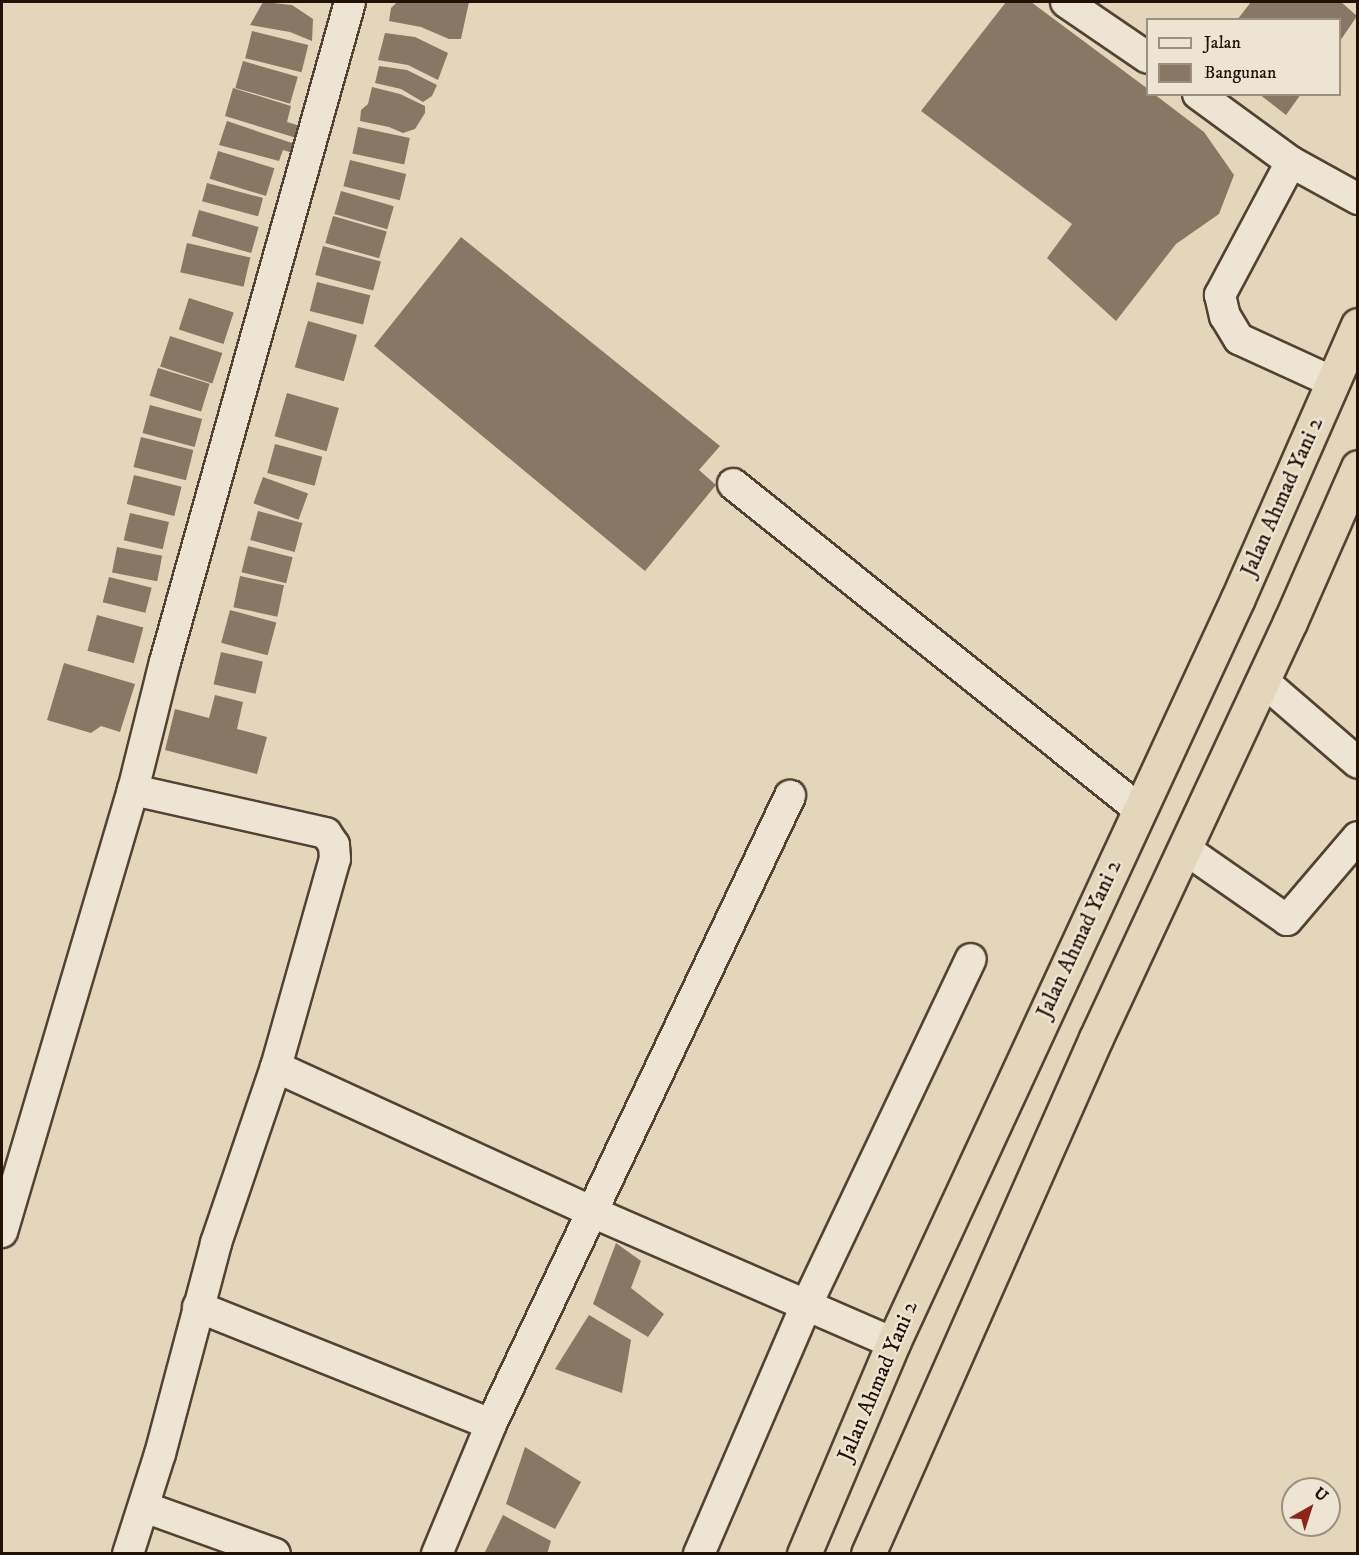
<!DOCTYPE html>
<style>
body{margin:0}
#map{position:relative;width:1359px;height:1555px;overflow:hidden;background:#e4d6bb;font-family:"IM FELL DW Pica",serif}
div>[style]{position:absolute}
.building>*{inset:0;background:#877764;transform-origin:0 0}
.roads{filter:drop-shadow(2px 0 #534233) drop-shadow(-2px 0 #534233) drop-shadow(0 2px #534233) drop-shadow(0 -2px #534233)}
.minor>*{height:30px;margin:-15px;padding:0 15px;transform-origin:15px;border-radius:15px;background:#ede4d3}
.highway>*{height:33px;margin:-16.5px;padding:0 16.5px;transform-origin:16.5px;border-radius:16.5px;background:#e4d6bb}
span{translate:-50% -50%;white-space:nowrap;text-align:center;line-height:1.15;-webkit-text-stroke:5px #ede4d3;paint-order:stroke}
.street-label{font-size:22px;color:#231106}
.frame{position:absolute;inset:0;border:3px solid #231106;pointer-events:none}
.legend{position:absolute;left:1146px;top:18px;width:195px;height:78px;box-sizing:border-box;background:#ede4d3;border:2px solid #9c9081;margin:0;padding:8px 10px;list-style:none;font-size:18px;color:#231106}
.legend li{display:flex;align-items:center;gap:12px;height:30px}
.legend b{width:30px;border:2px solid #9c9081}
.north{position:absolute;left:1281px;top:1477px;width:60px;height:60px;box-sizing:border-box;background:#ede4d3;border:2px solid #9c9081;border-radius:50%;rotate:39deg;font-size:16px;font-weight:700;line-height:24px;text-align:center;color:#231106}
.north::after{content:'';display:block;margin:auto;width:21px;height:27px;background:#8f2418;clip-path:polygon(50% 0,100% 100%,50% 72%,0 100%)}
</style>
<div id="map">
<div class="building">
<i style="clip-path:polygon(263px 2px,292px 5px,313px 19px,312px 41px,290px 32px,250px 25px)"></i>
<i style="clip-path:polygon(397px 2px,469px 2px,461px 39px,449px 39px,421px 27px,389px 21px,391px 8px)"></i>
<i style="clip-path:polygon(1006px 2px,1031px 2px,1148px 89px,1148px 94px,1154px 94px,1204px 132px,1234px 175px,1219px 214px,1176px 244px,1116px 321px,1047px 258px,1072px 224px,921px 111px)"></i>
<i style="clip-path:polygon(1251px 2px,1341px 2px,1357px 16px,1340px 41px,1340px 20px,1237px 20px)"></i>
<i style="left:252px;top:31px;width:58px;height:28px;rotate:14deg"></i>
<i style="clip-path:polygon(385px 33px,415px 37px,448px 53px,438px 80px,408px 65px,378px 60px)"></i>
<i style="left:243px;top:61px;width:57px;height:28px;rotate:16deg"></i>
<i style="clip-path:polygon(379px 66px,407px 70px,437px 85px,432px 96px,423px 102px,401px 89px,375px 83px)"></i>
<i style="clip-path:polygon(372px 87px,400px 94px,425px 106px,425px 113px,415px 129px,403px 133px,389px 127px,360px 121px,361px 110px,368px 104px)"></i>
<i style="clip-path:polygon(233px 88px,291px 106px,287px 122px,307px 128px,303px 140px,225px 116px)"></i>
<i style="clip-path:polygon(1259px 94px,1301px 94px,1286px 115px)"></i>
<i style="clip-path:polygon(227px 121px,298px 145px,296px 154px,283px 150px,279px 161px,219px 145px)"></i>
<i style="left:358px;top:127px;width:53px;height:27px;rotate:12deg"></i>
<i style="left:218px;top:151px;width:59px;height:29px;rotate:17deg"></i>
<i style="left:350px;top:160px;width:58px;height:27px;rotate:14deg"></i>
<i style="left:207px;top:183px;width:58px;height:19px;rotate:15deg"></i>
<i style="left:341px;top:191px;width:55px;height:24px;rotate:16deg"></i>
<i style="left:199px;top:210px;width:62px;height:27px;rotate:16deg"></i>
<i style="left:333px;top:216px;width:56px;height:28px;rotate:16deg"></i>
<i style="clip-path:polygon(461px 237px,720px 446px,699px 470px,716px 485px,645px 571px,374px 346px)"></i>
<i style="left:187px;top:243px;width:65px;height:30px;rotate:13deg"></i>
<i style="left:323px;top:246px;width:60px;height:30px;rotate:15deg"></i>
<i style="left:317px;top:282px;width:55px;height:30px;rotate:14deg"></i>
<i style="left:189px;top:298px;width:47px;height:33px;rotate:18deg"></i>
<i style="left:308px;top:321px;width:51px;height:48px;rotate:16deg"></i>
<i style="left:170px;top:336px;width:55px;height:32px;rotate:18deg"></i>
<i style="left:158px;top:368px;width:54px;height:29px;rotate:17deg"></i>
<i style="left:287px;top:393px;width:54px;height:45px;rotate:16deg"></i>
<i style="left:150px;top:405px;width:54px;height:29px;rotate:15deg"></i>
<i style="left:141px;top:437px;width:54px;height:31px;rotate:14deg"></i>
<i style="left:275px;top:444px;width:49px;height:30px;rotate:15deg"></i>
<i style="left:134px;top:475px;width:49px;height:30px;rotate:14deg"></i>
<i style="left:263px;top:477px;width:48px;height:28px;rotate:20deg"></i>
<i style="left:258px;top:511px;width:46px;height:30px;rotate:15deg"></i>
<i style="left:130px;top:513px;width:40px;height:28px;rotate:13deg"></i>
<i style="left:248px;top:546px;width:46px;height:27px;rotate:14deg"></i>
<i style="left:117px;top:547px;width:46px;height:26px;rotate:11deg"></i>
<i style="left:240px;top:576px;width:45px;height:32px;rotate:12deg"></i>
<i style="left:109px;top:577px;width:44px;height:26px;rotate:14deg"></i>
<i style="left:230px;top:610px;width:48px;height:34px;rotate:15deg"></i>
<i style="left:97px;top:615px;width:48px;height:37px;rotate:15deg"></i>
<i style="left:221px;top:652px;width:43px;height:33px;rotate:13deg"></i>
<i style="clip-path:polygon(64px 663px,135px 684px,120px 732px,101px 726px,91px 733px,47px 720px)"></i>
<i style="clip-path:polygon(215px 695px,243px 702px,237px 729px,267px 737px,257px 774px,165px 750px,175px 709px,209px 718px)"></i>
<i style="clip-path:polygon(616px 1243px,641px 1261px,631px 1288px,664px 1314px,648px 1337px,593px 1304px)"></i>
<i style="clip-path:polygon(589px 1315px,631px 1340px,622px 1393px,555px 1369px)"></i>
<i style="clip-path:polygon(525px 1447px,581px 1482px,555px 1529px,506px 1504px)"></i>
<i style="clip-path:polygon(503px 1515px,551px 1541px,547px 1554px,484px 1554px)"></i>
</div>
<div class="roads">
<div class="minor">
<i style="left:1066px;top:2px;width:99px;rotate:34.3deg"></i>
<i style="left:1198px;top:94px;width:115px;rotate:36.2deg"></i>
<i style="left:1291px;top:162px;width:77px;rotate:28.9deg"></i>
<i style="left:1291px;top:162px;width:151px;rotate:118.1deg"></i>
<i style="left:1220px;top:295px;width:22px;rotate:77deg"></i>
<i style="left:1225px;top:316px;width:27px;rotate:59deg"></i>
<i style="left:1239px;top:339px;width:103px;rotate:24.6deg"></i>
<i style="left:733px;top:484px;width:521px;rotate:38.69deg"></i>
<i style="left:1263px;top:681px;width:125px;rotate:40.8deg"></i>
<i style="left:1185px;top:849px;width:124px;rotate:34.8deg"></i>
<i style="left:1287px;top:920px;width:109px;rotate:-49.5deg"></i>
<i style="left:276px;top:1067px;width:348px;rotate:24.6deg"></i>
<i style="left:592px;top:1212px;width:328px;rotate:23.5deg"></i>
<i style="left:2px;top:1232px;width:461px;rotate:-73.5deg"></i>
<i style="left:133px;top:790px;width:132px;rotate:-76deg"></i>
<i style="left:165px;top:662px;width:685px;rotate:-74.34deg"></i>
<i style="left:198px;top:1307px;width:315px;rotate:21.8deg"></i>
<i style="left:144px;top:1507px;width:139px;rotate:19.7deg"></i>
<i style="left:128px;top:1554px;width:105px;rotate:-72.3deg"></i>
<i style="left:160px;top:1454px;width:218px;rotate:-75.1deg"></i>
<i style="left:216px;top:1243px;width:186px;rotate:-71.2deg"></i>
<i style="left:276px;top:1067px;width:216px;rotate:-74.2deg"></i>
<i style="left:335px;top:859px;width:14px;rotate:-94deg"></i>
<i style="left:334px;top:845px;width:14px;rotate:-124deg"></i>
<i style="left:326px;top:833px;width:198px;rotate:-167.4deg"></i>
<i style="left:437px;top:1554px;width:141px;rotate:-67.4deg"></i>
<i style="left:491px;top:1424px;width:696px;rotate:-64.54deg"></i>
<i style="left:699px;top:1554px;width:270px;rotate:-66.7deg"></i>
<i style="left:806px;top:1306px;width:384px;rotate:-64.6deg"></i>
</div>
<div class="highway">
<i style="left:804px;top:1554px;width:229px;rotate:-67.1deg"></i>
<i style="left:893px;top:1343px;width:821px;rotate:-65.15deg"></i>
<i style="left:1238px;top:598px;width:298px;rotate:-66.3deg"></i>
<i style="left:868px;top:1554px;width:564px;rotate:-66.16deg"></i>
<i style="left:1096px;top:1038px;width:459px;rotate:-65deg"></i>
<i style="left:1290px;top:622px;width:169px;rotate:-66.3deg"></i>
</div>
</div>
<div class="street-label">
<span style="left:1282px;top:497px;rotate:-66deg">Jalan Ahmad Yani 2</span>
<span style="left:1079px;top:939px;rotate:-65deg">Jalan Ahmad Yani 2</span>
<span style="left:878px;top:1381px;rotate:-67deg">Jalan Ahmad Yani 2</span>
</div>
<div class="frame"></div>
<ul class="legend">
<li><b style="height:8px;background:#ede4d3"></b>Jalan</li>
<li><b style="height:16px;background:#877764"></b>Bangunan</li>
</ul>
<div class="north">U</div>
</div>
